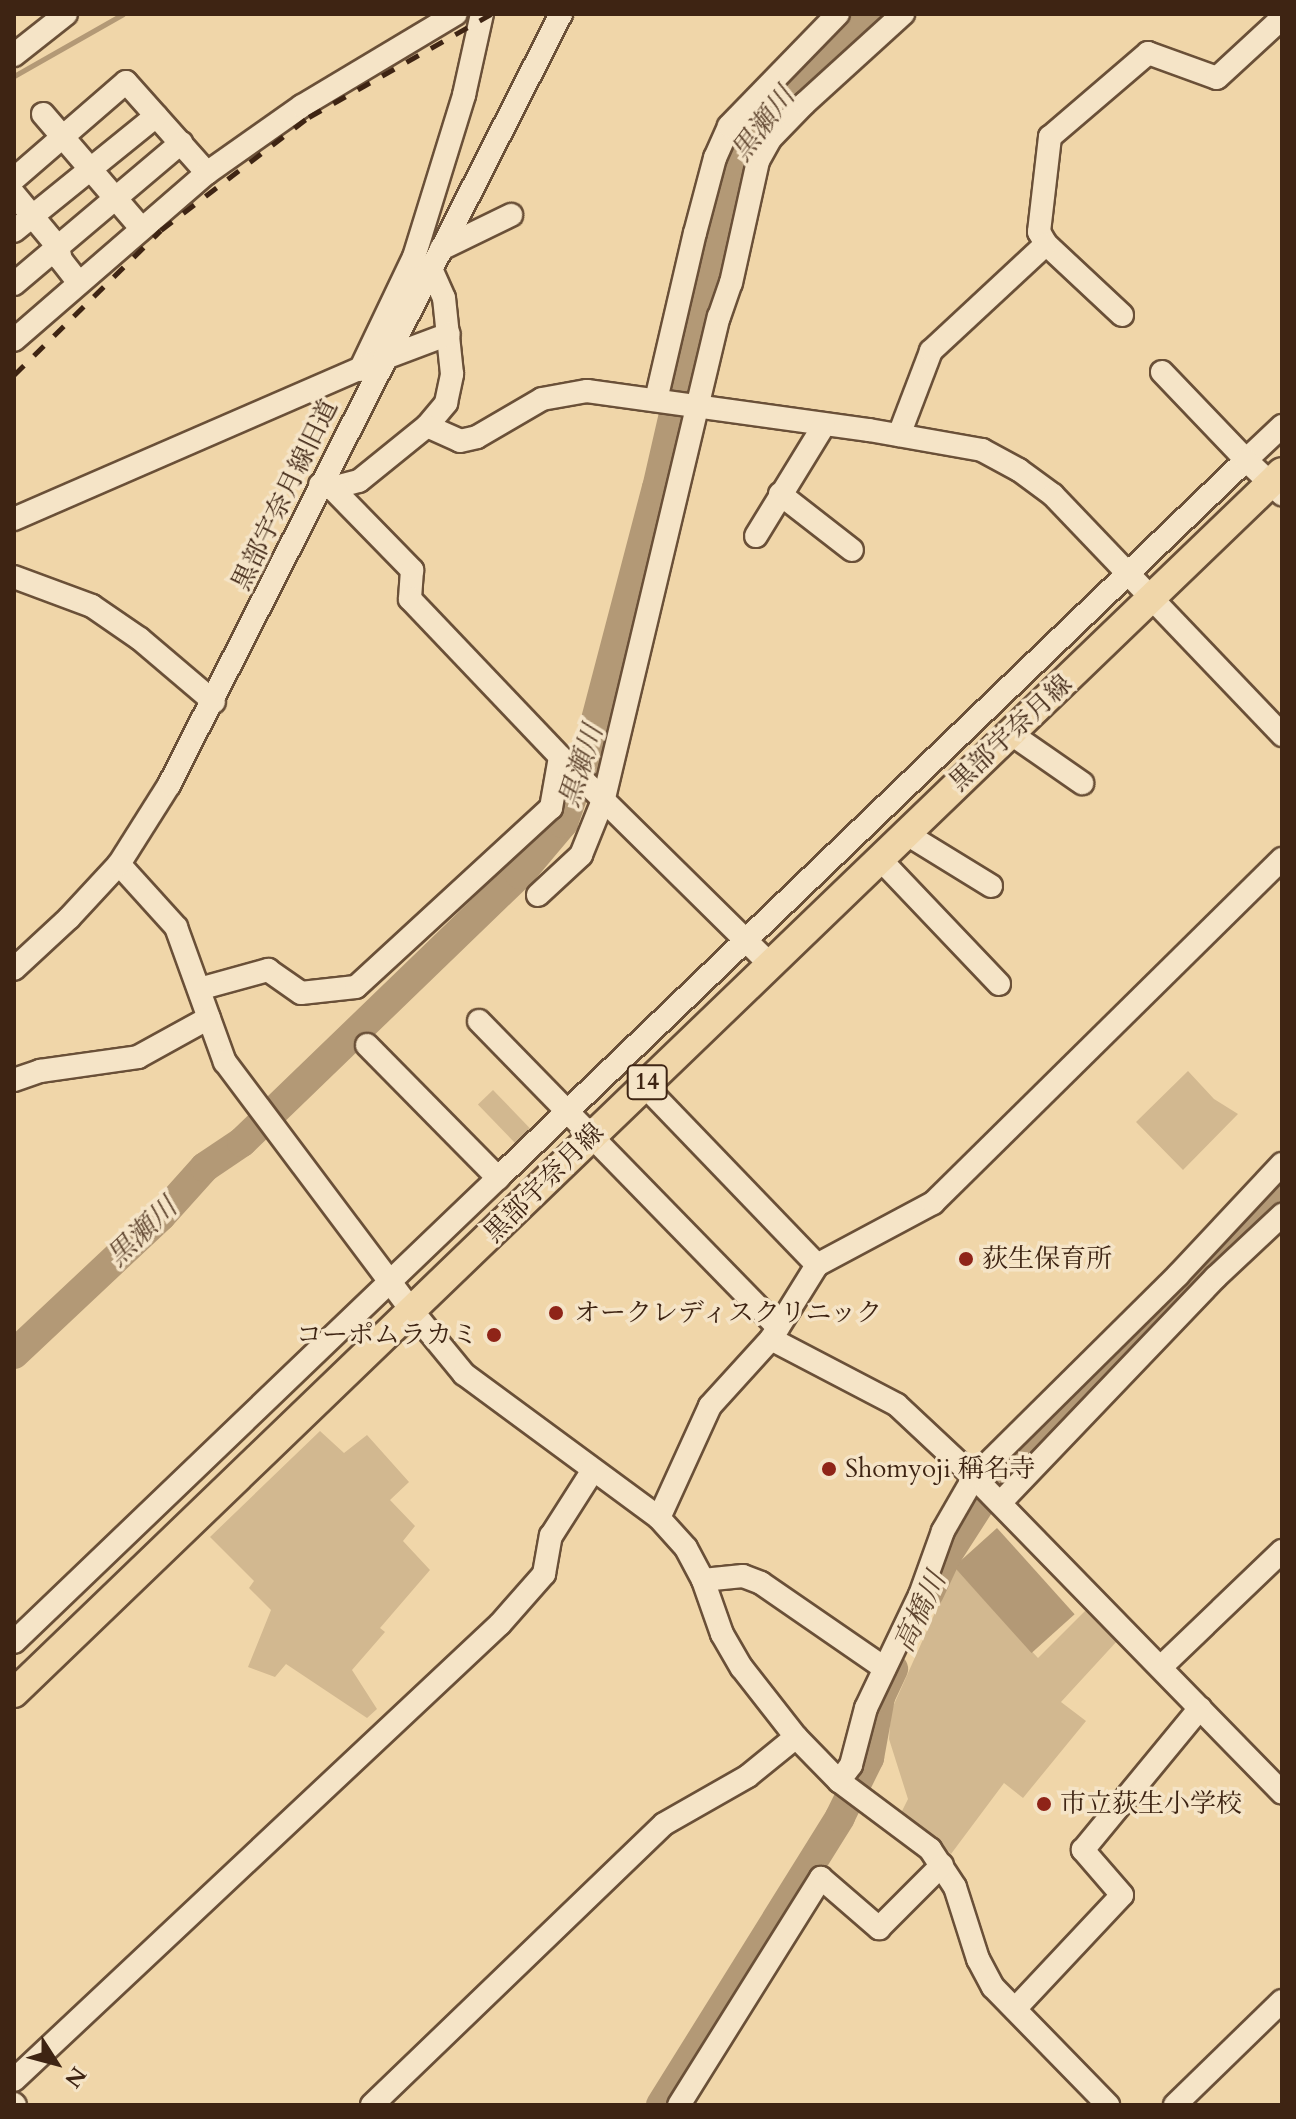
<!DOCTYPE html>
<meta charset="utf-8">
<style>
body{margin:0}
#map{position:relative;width:1296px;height:2119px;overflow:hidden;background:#f0d6a9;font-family:Cardo,"Noto Serif JP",serif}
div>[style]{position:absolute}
.green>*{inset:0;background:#d2b890;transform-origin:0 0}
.water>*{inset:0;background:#b39976;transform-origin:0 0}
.stream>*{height:5px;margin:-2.5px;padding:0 2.5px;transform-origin:2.5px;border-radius:2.5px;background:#b39976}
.river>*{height:30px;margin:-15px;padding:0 15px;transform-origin:15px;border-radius:15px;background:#b39976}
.roads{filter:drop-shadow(2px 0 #6a5038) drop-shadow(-2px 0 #6a5038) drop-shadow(0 2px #6a5038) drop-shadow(0 -2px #6a5038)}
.minor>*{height:22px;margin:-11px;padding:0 11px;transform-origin:11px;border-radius:11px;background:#f5e4c7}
.major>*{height:28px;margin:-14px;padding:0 14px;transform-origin:14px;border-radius:14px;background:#f0d6a9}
.rail>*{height:5px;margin-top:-2.5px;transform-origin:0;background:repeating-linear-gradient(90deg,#3e2413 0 14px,transparent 0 28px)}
.dots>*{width:22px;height:22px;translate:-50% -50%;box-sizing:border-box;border:4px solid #f5e4c7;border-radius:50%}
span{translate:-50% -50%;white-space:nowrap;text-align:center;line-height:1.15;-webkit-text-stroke:7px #f5e4c7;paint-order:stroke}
.shield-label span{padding:2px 6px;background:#f5e4c7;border:2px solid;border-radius:6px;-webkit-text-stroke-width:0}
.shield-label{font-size:24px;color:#3e2413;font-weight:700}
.street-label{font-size:26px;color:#3e2413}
.poi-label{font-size:26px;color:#3e2413}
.left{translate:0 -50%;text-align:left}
.right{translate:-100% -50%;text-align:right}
.water-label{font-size:28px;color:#614731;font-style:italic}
.frame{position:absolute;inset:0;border:16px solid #3e2413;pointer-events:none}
.north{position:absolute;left:16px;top:2023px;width:80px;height:80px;-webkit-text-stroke:6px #f5e4c7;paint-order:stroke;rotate:126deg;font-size:22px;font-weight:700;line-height:32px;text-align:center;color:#3e2413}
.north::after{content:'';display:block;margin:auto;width:28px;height:36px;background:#3e2413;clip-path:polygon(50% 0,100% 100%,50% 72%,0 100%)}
</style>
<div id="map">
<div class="green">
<i style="clip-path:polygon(1188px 1071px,1214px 1099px,1238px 1114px,1183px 1170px,1136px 1122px)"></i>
<i style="left:493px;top:1090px;width:60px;height:21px;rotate:46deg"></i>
<i style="clip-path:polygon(320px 1431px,344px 1453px,367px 1435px,409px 1482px,390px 1500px,415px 1526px,403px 1541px,430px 1570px,380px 1628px,385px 1632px,352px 1670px,377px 1709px,367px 1718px,286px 1664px,275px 1677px,248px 1667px,271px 1610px,249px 1588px,254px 1581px,210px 1537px)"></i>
<i style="clip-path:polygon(955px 1568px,1038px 1658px,1090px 1606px,1118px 1640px,1061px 1702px,1086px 1721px,1023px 1798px,1004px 1783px,951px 1854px,902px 1811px,908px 1799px,889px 1739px,891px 1711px)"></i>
</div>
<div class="water">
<i style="left:997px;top:1528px;width:116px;height:58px;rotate:48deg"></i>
</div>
<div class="stream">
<i style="left:14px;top:76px;width:125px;rotate:-29.6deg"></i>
</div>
<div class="river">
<i style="left:14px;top:1354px;width:202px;rotate:-43.2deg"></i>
<i style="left:161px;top:1216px;width:66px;rotate:-48.1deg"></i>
<i style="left:205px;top:1167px;width:45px;rotate:-34deg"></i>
<i style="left:242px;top:1142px;width:386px;rotate:-44deg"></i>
<i style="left:520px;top:874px;width:67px;rotate:-49.9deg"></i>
<i style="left:563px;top:823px;width:73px;rotate:-70.8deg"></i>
<i style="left:587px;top:754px;width:275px;rotate:-75.3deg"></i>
<i style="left:657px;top:488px;width:335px;rotate:-77.1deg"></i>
<i style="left:732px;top:161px;width:68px;rotate:-55.1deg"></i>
<i style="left:771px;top:105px;width:132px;rotate:-43.5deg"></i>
<i style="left:929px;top:1593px;width:38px;rotate:-65deg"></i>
<i style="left:945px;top:1558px;width:103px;rotate:-57.2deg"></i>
<i style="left:1001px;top:1471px;width:398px;rotate:-45.1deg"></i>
<i style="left:661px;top:2105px;width:339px;rotate:-58.1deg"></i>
<i style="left:840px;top:1817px;width:66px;rotate:-63.8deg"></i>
<i style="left:869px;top:1758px;width:62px;rotate:-79.8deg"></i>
<i style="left:880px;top:1697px;width:31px;rotate:-65deg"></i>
</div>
<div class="roads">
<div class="minor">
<i style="left:14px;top:55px;width:66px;rotate:-38.3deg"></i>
<i style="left:43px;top:114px;width:150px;rotate:49.3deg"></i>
<i style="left:14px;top:179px;width:148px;rotate:-40.9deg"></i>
<i style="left:126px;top:82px;width:122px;rotate:48.3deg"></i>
<i style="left:14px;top:194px;width:69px;rotate:50.3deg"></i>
<i style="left:58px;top:247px;width:13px;rotate:77deg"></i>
<i style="left:61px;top:260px;width:28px;rotate:52deg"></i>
<i style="left:14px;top:231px;width:183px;rotate:-39deg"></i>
<i style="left:441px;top:249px;width:78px;rotate:-25.9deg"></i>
<i style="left:14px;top:284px;width:219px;rotate:-40.2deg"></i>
<i style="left:1122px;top:315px;width:104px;rotate:-136.9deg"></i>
<i style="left:1046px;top:244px;width:14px;rotate:-120deg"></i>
<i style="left:1039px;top:232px;width:96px;rotate:-83.4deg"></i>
<i style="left:1050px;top:137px;width:129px;rotate:-40.6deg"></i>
<i style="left:1148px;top:53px;width:73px;rotate:19.9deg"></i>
<i style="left:1217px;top:78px;width:88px;rotate:-42.7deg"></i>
<i style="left:14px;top:340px;width:255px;rotate:-40.9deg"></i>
<i style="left:207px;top:173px;width:116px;rotate:-35.2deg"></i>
<i style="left:302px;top:106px;width:179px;rotate:-30.9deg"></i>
<i style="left:360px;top:370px;width:125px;rotate:-64.5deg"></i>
<i style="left:414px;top:257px;width:170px;rotate:-72.8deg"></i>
<i style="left:464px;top:95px;width:83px;rotate:-77.5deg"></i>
<i style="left:1162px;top:372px;width:122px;rotate:46.3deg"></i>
<i style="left:1246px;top:460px;width:50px;rotate:-43.4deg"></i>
<i style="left:656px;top:400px;width:171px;rotate:-76.9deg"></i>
<i style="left:695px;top:233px;width:78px;rotate:-75.1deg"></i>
<i style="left:715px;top:158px;width:35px;rotate:-66deg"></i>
<i style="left:729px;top:126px;width:156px;rotate:-45.8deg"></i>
<i style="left:427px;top:426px;width:30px;rotate:-50deg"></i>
<i style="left:446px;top:403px;width:30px;rotate:-78deg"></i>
<i style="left:452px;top:374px;width:76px;rotate:-96deg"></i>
<i style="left:444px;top:298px;width:32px;rotate:-114deg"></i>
<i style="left:899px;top:435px;width:90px;rotate:-69.1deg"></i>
<i style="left:931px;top:351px;width:157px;rotate:-42.9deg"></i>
<i style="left:320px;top:485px;width:12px;rotate:14deg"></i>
<i style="left:332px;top:488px;width:28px;rotate:-15deg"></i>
<i style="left:359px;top:481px;width:87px;rotate:-39deg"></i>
<i style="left:427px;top:426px;width:36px;rotate:24deg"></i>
<i style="left:460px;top:441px;width:17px;rotate:-13deg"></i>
<i style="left:477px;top:437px;width:75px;rotate:-30.3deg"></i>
<i style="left:542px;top:399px;width:46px;rotate:-10.1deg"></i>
<i style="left:587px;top:391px;width:285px;rotate:7.9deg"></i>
<i style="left:869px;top:430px;width:115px;rotate:10deg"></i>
<i style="left:982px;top:450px;width:42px;rotate:28.4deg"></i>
<i style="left:1019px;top:470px;width:42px;rotate:36.3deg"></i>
<i style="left:1053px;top:495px;width:332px;rotate:46.3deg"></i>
<i style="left:332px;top:488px;width:115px;rotate:45.7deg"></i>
<i style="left:412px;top:570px;width:29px;rotate:94deg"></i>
<i style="left:410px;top:599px;width:231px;rotate:46.4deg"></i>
<i style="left:569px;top:766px;width:281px;rotate:44.6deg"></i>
<i style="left:780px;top:494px;width:91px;rotate:37.9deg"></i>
<i style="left:14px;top:519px;width:404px;rotate:-23.5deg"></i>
<i style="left:385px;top:358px;width:68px;rotate:-20.6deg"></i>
<i style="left:756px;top:536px;width:130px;rotate:-58.5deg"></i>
<i style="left:14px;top:577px;width:83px;rotate:20.4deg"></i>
<i style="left:92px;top:606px;width:58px;rotate:34.5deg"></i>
<i style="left:140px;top:639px;width:97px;rotate:40.4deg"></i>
<i style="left:1010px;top:733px;width:88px;rotate:34.8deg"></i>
<i style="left:905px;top:833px;width:101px;rotate:31.6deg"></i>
<i style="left:879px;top:858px;width:174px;rotate:46.4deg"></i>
<i style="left:119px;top:864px;width:85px;rotate:47.9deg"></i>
<i style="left:176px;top:927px;width:144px;rotate:70.1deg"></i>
<i style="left:225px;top:1062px;width:313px;rotate:53.1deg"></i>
<i style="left:413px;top:1312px;width:80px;rotate:50.6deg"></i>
<i style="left:464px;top:1374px;width:242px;rotate:36.4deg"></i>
<i style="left:659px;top:1518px;width:40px;rotate:48deg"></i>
<i style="left:686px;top:1548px;width:36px;rotate:62deg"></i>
<i style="left:703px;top:1580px;width:57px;rotate:70.6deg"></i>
<i style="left:722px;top:1634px;width:39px;rotate:60deg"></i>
<i style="left:742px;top:1668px;width:88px;rotate:52deg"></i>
<i style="left:796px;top:1737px;width:62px;rotate:45.7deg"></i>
<i style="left:839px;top:1781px;width:114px;rotate:36.8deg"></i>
<i style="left:930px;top:1849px;width:45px;rotate:56.7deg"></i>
<i style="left:955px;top:1887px;width:76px;rotate:72.3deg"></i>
<i style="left:978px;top:1959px;width:32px;rotate:62deg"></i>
<i style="left:993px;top:1987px;width:165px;rotate:45.7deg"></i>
<i style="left:538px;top:895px;width:59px;rotate:-42.9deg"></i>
<i style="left:581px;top:855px;width:61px;rotate:-68deg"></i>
<i style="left:604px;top:798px;width:495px;rotate:-76.6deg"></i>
<i style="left:719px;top:317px;width:36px;rotate:-71deg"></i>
<i style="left:731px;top:283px;width:125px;rotate:-77.5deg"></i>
<i style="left:758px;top:161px;width:25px;rotate:-61deg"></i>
<i style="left:770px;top:139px;width:49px;rotate:-45.8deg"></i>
<i style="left:804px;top:104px;width:134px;rotate:-42.3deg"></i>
<i style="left:14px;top:969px;width:75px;rotate:-42.8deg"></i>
<i style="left:69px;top:918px;width:74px;rotate:-47.2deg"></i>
<i style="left:119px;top:864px;width:93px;rotate:-57.7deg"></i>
<i style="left:169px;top:785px;width:865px;rotate:-63.05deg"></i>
<i style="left:199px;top:989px;width:72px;rotate:-15.4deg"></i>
<i style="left:268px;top:970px;width:40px;rotate:34.9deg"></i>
<i style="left:301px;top:993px;width:55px;rotate:-6.2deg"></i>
<i style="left:356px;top:987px;width:265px;rotate:-42.6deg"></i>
<i style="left:551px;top:808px;width:52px;rotate:-80deg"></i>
<i style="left:479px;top:1021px;width:428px;rotate:45.7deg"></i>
<i style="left:367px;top:1045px;width:187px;rotate:45.4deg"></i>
<i style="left:498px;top:1178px;width:1037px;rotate:-43.83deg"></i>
<i style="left:1246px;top:460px;width:50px;rotate:43.4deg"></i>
<i style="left:14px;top:1080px;width:28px;rotate:-19deg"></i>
<i style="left:40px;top:1071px;width:99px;rotate:-8.1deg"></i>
<i style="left:138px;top:1057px;width:81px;rotate:-28.8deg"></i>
<i style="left:644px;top:1085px;width:250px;rotate:46.1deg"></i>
<i style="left:771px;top:1339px;width:142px;rotate:27.6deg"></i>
<i style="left:897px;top:1405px;width:105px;rotate:43.1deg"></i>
<i style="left:974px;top:1477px;width:441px;rotate:45.7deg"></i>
<i style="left:1000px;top:1503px;width:313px;rotate:-46.3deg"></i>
<i style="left:1216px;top:1277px;width:91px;rotate:-43.2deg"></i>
<i style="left:659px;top:1518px;width:123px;rotate:-65.5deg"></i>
<i style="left:710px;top:1406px;width:91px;rotate:-47.7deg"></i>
<i style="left:771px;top:1339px;width:87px;rotate:-58.1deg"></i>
<i style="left:817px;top:1265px;width:132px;rotate:-28.1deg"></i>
<i style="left:933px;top:1203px;width:490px;rotate:-44.6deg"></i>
<i style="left:703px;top:1580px;width:40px;rotate:-5.7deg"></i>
<i style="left:743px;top:1576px;width:19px;rotate:21deg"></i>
<i style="left:761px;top:1583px;width:150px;rotate:34.6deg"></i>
<i style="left:14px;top:1642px;width:670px;rotate:-43.79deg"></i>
<i style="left:1161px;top:1667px;width:168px;rotate:-43.8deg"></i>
<i style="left:839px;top:1781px;width:20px;rotate:-53deg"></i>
<i style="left:851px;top:1765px;width:59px;rotate:-75.3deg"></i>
<i style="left:866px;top:1708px;width:125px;rotate:-64.5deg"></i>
<i style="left:920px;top:1595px;width:68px;rotate:-70.2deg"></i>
<i style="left:943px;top:1531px;width:62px;rotate:-60.1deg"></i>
<i style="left:974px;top:1477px;width:287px;rotate:-44.7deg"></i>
<i style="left:1178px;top:1275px;width:152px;rotate:-46.9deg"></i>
<i style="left:1015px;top:2009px;width:156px;rotate:-46.8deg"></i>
<i style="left:1122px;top:1895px;width:60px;rotate:-130.9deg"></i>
<i style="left:1083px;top:1850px;width:184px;rotate:-50.5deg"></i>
<i style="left:14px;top:2080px;width:666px;rotate:-43.18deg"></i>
<i style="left:500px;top:1624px;width:67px;rotate:-48.7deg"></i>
<i style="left:544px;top:1574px;width:39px;rotate:-80deg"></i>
<i style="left:551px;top:1536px;width:78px;rotate:-57.5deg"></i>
<i style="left:14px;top:2104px;width:1px;rotate:45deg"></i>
<i style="left:372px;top:2105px;width:405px;rotate:-43.9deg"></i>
<i style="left:664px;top:1824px;width:97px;rotate:-29.7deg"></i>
<i style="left:748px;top:1776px;width:62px;rotate:-39.1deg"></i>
<i style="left:679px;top:2105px;width:268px;rotate:-58deg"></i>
<i style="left:821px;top:1878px;width:77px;rotate:40.8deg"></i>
<i style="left:879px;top:1928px;width:89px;rotate:-45deg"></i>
<i style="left:1175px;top:2105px;width:149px;rotate:-44.2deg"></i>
</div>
<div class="major">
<i style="left:14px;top:1693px;width:1760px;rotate:-43.92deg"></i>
</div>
</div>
<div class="rail">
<i style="left:14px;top:375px;width:206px;rotate:-44.6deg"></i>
<i style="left:161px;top:230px;width:186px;rotate:-37.4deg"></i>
<i style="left:309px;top:117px;width:209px;rotate:-29.5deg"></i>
</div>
<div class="dots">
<i style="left:966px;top:1259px;background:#8f2418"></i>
<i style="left:556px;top:1313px;background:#8f2418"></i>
<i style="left:494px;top:1335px;background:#8f2418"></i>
<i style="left:829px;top:1469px;background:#8f2418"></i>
<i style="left:1044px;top:1804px;background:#8f2418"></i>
</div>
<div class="shield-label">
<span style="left:647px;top:1082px">14</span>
</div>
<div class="street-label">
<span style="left:285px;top:495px;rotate:-64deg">黒部宇奈月線旧道</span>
<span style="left:1011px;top:733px;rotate:-43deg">黒部宇奈月線</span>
<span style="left:544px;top:1183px;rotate:-45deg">黒部宇奈月線</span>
</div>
<div class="poi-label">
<span class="left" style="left:982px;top:1259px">荻生保育所</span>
<span class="left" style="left:574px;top:1313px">オークレディスクリニック</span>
<span class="right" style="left:478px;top:1335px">コーポムラカミ</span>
<span class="left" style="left:845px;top:1469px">Shomyoji 稱名寺</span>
<span class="left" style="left:1060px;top:1804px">市立荻生小学校</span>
</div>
<div class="water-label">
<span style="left:763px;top:124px;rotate:-53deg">黒瀬川</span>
<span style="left:581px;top:766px;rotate:-72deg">黒瀬川</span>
<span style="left:142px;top:1232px;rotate:-44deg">黒瀬川</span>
<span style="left:920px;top:1612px;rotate:-65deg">高橋川</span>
</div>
<div class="frame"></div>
<div class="north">N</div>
</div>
